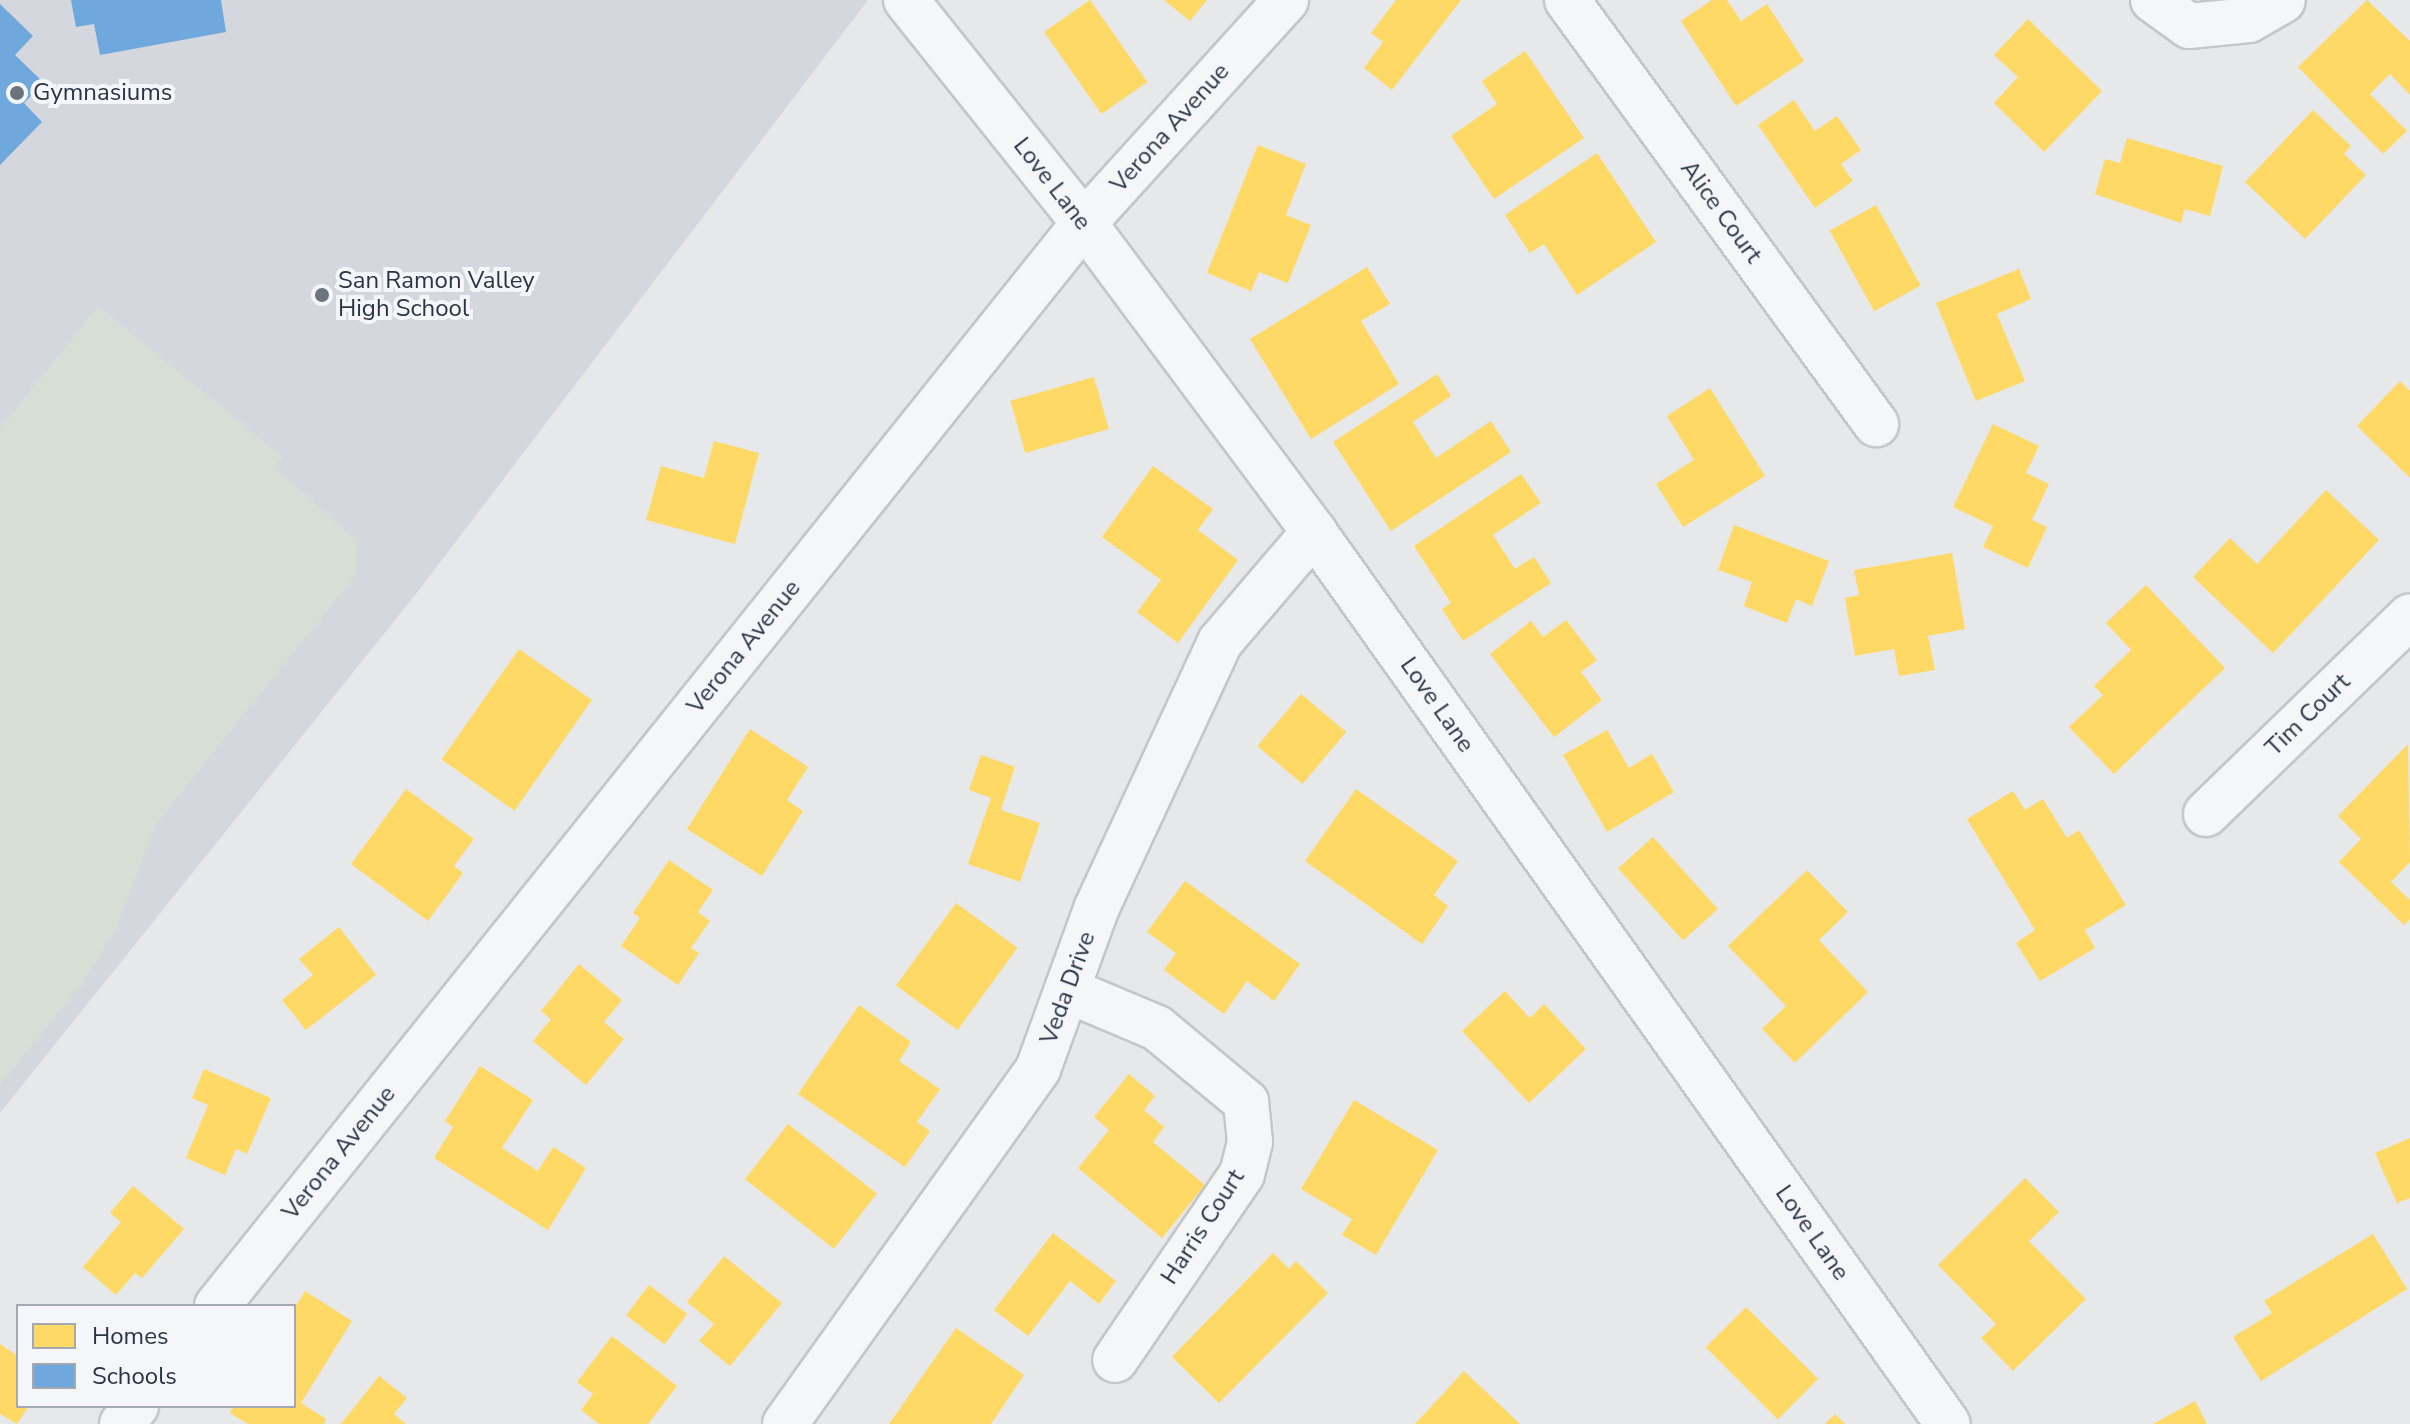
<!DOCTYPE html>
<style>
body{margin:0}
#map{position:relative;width:2410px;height:1424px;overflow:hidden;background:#e6e8ea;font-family:"Nunito Sans",sans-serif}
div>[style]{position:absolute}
.built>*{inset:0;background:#d4d7dd}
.green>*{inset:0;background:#d6ded6}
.homes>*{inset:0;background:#ffd966;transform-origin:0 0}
.schools>*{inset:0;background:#6fa8dc}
.roads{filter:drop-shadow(2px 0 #c4c6c8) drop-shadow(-2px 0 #c4c6c8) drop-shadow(0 2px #c4c6c8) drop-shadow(0 -2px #c4c6c8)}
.minor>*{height:44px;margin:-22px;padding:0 22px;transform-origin:22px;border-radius:22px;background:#f5f6f7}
.dots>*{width:22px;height:22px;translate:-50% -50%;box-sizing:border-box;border:4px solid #f4f6f9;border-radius:50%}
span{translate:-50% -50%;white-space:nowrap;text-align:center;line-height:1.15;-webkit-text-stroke:8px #f4f6f9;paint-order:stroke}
.poi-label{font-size:24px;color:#2b3445}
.left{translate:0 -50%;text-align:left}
.street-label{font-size:24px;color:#2b3445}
.legend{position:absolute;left:16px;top:1304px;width:280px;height:104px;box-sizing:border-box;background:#f4f6f9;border:2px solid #a4a8b1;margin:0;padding:10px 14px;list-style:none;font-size:24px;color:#2b3445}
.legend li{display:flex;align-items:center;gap:16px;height:40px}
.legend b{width:40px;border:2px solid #a4a8b1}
</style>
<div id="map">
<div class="built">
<i style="clip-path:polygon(0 0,868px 0,419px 590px,0 1113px)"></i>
</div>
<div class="green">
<i style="clip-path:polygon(98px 306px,283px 457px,274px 467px,357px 541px,356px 575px,156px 824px,115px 931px,82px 984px,0 1085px,0 428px)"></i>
</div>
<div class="homes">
<i style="left:1090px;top:0;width:100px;height:56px;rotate:55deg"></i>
<i style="clip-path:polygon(1164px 0,1207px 0,1190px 21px)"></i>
<i style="clip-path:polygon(1396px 0,1461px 0,1392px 90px,1364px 68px,1383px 42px,1371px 33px)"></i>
<i style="clip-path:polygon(1712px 0,1727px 0,1741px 21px,1767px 4px,1804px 61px,1736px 106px,1681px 21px)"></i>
<i style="clip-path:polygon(2367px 0,2410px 41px,2410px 95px,2390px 74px,2370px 94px,2407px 131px,2383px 154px,2298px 67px)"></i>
<i style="clip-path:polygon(2028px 19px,2102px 91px,2044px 152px,1994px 103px,2018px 77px,1994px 55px)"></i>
<i style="clip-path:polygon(1525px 51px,1584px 138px,1494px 199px,1451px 136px,1497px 104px,1482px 81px)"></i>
<i style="clip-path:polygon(1794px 100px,1815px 131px,1837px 116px,1861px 150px,1841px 164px,1853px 181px,1815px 208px,1758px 125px)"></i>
<i style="clip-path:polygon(2313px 110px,2351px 146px,2344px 154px,2366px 175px,2305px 239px,2245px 182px)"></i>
<i style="clip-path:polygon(2127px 138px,2223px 166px,2210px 216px,2185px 209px,2181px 223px,2095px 194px,2105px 159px,2120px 163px)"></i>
<i style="clip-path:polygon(1258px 145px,1306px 164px,1286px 215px,1311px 225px,1288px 283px,1259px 272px,1251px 291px,1207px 273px)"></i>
<i style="clip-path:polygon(1597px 153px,1656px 242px,1577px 295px,1544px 244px,1530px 253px,1505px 215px)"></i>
<i style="left:1876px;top:205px;width:92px;height:53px;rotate:61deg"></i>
<i style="clip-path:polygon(1367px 267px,1390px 304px,1361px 321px,1399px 384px,1311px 439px,1250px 339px)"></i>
<i style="clip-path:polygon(2019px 269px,2031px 299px,1997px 314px,2025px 381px,1976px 401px,1936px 303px)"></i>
<i style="clip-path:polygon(1437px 374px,1451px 396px,1413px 422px,1436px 458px,1491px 421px,1511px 452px,1391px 531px,1333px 442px)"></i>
<i style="left:1094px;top:377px;width:54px;height:87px;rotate:74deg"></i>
<i style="clip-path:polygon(2400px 381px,2410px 391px,2410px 478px,2357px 426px)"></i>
<i style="clip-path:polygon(1710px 388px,1765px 476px,1683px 527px,1656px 484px,1694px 460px,1667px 416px)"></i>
<i style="clip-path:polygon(1993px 424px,2039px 446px,2026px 473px,2049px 484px,2032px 520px,2047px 527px,2028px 568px,1983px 547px,1993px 526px,1953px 507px)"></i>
<i style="clip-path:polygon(714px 441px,759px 453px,735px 544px,646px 520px,661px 466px,704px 478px)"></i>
<i style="clip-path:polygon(1153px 466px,1213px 509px,1198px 530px,1238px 560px,1178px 643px,1137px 612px,1161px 580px,1102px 537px)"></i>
<i style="clip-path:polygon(1521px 474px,1541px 503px,1493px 535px,1515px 569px,1534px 557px,1551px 583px,1463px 641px,1442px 609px,1451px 603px,1414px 546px)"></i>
<i style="clip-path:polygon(2326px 490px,2379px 540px,2273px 653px,2193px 577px,2230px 538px,2257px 564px)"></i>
<i style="clip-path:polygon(1734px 525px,1829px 561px,1812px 606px,1796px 599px,1787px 623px,1744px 606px,1752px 582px,1718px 570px)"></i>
<i style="clip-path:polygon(1952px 553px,1965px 629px,1928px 636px,1935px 670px,1899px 676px,1894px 649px,1855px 656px,1845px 598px,1859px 595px,1854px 570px)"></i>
<i style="clip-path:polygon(2146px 585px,2225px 668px,2114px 774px,2069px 727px,2103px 695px,2094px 686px,2131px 650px,2106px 623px)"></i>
<i style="clip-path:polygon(1566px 620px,1597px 660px,1581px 672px,1602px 700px,1554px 737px,1490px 654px,1531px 621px,1543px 637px)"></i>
<i style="left:519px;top:649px;width:89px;height:135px;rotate:35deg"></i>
<i style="left:1301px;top:694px;width:59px;height:68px;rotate:40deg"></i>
<i style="clip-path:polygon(750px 729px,808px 767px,787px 800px,803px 811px,762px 876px,687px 829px)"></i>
<i style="clip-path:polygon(1607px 730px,1629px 768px,1652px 754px,1674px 792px,1607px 832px,1563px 755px)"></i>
<i style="clip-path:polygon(2408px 744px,2410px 862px,2391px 882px,2410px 900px,2410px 919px,2404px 925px,2339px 862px,2361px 839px,2338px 816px)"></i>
<i style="clip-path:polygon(981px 755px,1015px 767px,1001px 810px,1040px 823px,1020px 882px,968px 864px,991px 798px,969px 790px)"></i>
<i style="clip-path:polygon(406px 789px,474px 839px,454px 866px,463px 873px,428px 921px,351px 864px)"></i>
<i style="clip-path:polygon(1356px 789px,1458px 861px,1434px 895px,1448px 906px,1422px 944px,1305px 861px)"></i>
<i style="clip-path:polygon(2013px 791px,2025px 810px,2043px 799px,2067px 838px,2079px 830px,2126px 905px,2085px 930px,2095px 948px,2040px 981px,2016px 943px,2035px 930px,1967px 819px)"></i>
<i style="left:1653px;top:837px;width:97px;height:47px;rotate:48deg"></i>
<i style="clip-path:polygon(669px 860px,713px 890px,698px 912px,710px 921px,691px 948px,699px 953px,678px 985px,621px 946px,640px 918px,633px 913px)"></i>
<i style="clip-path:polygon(1807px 870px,1848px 912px,1819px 940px,1868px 992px,1795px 1063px,1762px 1029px,1786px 1006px,1728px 946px)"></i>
<i style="clip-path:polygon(1185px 881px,1300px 964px,1274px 1001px,1247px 981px,1224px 1014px,1164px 970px,1176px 953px,1147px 932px)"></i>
<i style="left:956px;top:903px;width:76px;height:102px;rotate:36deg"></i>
<i style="clip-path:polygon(339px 927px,376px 975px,306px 1030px,282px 1000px,313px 975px,299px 959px)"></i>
<i style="clip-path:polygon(579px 964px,622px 1000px,604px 1022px,624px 1039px,586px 1085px,533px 1041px,551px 1019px,541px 1011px)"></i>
<i style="clip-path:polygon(1505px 991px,1530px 1018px,1544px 1004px,1586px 1049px,1529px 1103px,1462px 1031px)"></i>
<i style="clip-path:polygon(859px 1005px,911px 1042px,899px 1061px,940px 1089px,917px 1122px,930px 1131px,905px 1167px,798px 1094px)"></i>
<i style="clip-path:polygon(480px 1066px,533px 1100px,502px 1148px,538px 1171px,553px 1147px,586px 1168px,548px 1230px,434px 1158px,453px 1127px,445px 1121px)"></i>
<i style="clip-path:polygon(204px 1069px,271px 1098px,247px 1154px,236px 1149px,225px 1175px,186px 1158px,208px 1105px,192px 1098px)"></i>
<i style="clip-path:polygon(1129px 1074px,1155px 1096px,1144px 1110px,1164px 1127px,1153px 1142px,1205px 1185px,1162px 1238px,1078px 1168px,1109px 1130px,1094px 1117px)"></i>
<i style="clip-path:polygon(1354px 1100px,1438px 1150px,1376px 1255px,1342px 1235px,1352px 1219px,1301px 1189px)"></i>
<i style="left:788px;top:1124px;width:113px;height:70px;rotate:38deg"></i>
<i style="clip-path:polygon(2410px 1138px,2410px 1198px,2397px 1203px,2375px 1153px)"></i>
<i style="clip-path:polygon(2025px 1178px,2059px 1212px,2029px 1241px,2086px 1299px,2013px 1371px,1981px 1338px,1996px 1324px,1938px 1265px)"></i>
<i style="clip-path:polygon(133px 1186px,184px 1229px,142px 1278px,135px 1273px,116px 1295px,83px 1267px,121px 1222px,110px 1213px)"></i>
<i style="clip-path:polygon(1053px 1233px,1116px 1281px,1099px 1304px,1070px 1281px,1028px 1336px,994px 1310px)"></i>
<i style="clip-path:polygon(2373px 1234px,2407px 1289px,2261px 1381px,2233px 1337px,2272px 1313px,2264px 1301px)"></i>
<i style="clip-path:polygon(1273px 1253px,1289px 1269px,1296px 1261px,1328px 1293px,1219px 1403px,1172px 1357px)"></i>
<i style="clip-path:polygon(724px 1256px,782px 1303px,730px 1366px,699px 1341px,714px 1324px,687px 1302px)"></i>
<i style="left:649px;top:1285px;width:48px;height:38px;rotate:37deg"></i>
<i style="clip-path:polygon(305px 1291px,352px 1321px,301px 1403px,326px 1419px,324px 1424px,248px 1424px,230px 1413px,234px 1406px,294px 1406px,294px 1309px)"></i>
<i style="left:1746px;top:1307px;width:102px;height:57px;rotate:45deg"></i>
<i style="clip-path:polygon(956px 1328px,1024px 1375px,991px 1424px,889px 1424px)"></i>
<i style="clip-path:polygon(612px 1336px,677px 1386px,648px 1424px,599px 1424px,581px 1410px,593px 1394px,577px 1382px)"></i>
<i style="clip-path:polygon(0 1344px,18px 1356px,18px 1406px,29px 1406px,17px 1424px,0 1414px)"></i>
<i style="clip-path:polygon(1464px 1371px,1520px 1424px,1415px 1424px)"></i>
<i style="clip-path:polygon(379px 1376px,407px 1398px,394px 1414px,406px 1424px,341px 1424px)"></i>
<i style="clip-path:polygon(2195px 1401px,2207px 1424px,2153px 1424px)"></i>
<i style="clip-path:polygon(1835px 1414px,1845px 1424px,1825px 1424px)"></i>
</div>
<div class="schools">
<i style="clip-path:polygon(71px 0,221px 0,226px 32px,100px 55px,94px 24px,76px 27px)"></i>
<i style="clip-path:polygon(0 4px,33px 36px,15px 55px,44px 83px,24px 103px,42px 122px,0 165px)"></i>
</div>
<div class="roads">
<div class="minor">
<i style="left:906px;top:0;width:285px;rotate:51.4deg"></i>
<i style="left:1084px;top:223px;width:385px;rotate:53.3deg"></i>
<i style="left:1314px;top:532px;width:1094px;rotate:54.6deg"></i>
<i style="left:1567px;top:0;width:525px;rotate:53.92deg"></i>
<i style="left:2153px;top:0;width:44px;rotate:35.8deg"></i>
<i style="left:2189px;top:26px;width:60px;rotate:-5.7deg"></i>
<i style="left:2249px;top:20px;width:39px;rotate:-30deg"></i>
<i style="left:2206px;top:814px;width:284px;rotate:-44.1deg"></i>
<i style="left:1067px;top:990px;width:98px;rotate:22.9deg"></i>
<i style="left:1157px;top:1028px;width:116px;rotate:39.7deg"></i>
<i style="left:1246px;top:1102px;width:40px;rotate:84.3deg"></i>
<i style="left:1250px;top:1142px;width:33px;rotate:104deg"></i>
<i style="left:1242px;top:1174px;width:225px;rotate:124.3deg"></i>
<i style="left:217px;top:1306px;width:1387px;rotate:-51.32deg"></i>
<i style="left:1084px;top:223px;width:301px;rotate:-47.8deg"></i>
<i style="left:122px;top:1424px;width:23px;rotate:-52deg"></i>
<i style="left:785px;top:1424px;width:436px;rotate:-54.5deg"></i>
<i style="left:1038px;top:1069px;width:172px;rotate:-70deg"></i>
<i style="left:1097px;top:907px;width:292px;rotate:-65.1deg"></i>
<i style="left:1220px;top:642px;width:145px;rotate:-49.5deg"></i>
</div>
</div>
<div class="dots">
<i style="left:17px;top:93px;background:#6c737f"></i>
<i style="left:322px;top:295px;background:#6c737f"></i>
</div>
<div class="poi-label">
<span class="left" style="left:33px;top:93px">Gymnasiums</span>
<span class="left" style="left:338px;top:295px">San Ramon Valley<br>High School</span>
</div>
<div class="street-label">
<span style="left:1170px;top:128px;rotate:-48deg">Verona Avenue</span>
<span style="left:1052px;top:184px;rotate:52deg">Love Lane</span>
<span style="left:1721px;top:212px;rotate:54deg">Alice Court</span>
<span style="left:744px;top:647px;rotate:-51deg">Verona Avenue</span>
<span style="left:1437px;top:705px;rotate:55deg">Love Lane</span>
<span style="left:2308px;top:715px;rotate:-44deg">Tim Court</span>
<span style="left:1068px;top:988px;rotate:-70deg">Veda Drive</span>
<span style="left:339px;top:1153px;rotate:-51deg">Verona Avenue</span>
<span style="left:1203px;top:1227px;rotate:-57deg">Harris Court</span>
<span style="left:1812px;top:1233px;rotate:55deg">Love Lane</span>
</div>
<ul class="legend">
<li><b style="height:22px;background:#ffd966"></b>Homes</li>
<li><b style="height:22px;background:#6fa8dc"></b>Schools</li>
</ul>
</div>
